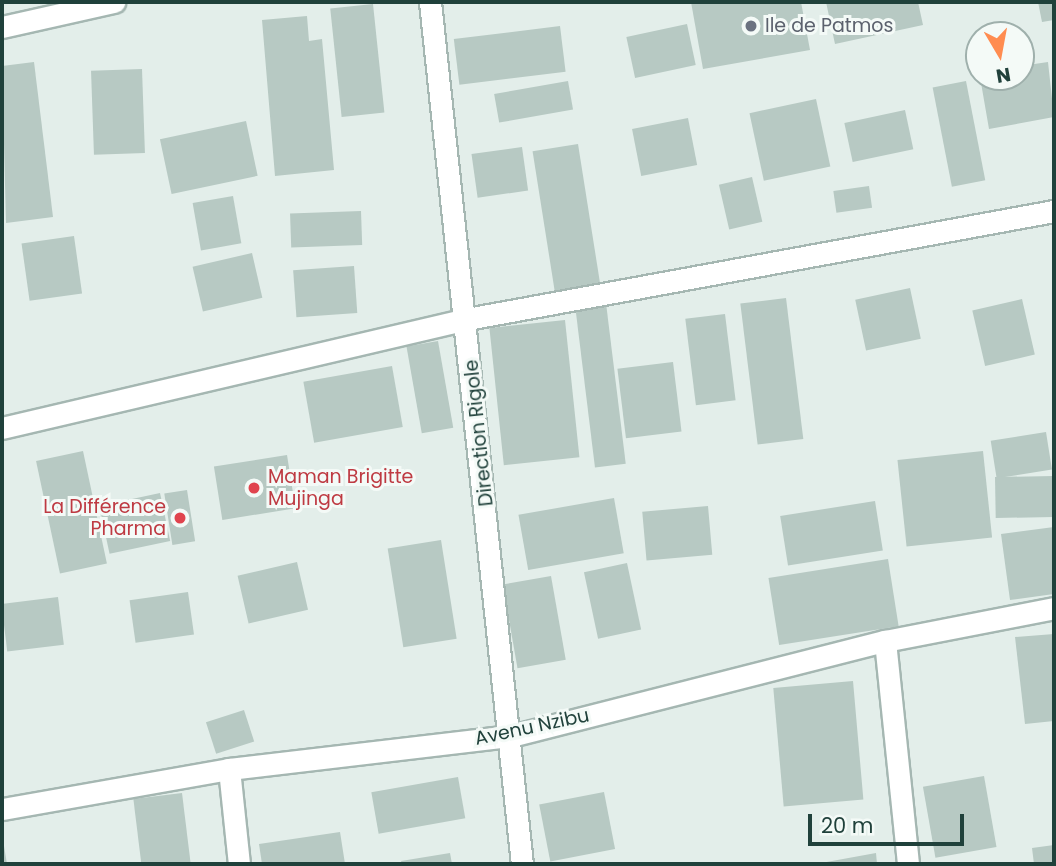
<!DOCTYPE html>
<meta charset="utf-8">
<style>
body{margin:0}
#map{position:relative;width:1056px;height:866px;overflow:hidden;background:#e3eeea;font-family:Poppins,sans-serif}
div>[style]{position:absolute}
.building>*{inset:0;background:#b7c9c3;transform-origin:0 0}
.roads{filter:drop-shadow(2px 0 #a5b7b2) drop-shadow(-2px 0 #a5b7b2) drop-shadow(0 2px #a5b7b2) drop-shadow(0 -2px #a5b7b2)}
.minor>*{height:21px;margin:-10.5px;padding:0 10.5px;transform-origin:10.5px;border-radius:10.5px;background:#fff}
.dots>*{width:19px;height:19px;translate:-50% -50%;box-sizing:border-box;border:4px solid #f4faf7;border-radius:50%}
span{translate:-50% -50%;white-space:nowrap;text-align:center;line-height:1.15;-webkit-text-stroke:6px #f4faf7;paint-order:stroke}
.worship-label{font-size:19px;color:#5b616d}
.left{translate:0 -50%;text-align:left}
.street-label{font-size:19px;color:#20413b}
.health-label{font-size:19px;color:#be3a42}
.right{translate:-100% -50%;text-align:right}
.frame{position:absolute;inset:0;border:4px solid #20413b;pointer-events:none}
.north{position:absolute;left:965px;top:21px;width:70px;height:70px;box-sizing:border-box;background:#f4faf7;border:2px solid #9fb0ac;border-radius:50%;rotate:170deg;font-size:19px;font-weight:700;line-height:28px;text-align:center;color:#20413b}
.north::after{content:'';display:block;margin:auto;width:24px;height:32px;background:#ff8c50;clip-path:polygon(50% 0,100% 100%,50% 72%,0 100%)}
.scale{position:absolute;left:808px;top:814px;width:156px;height:32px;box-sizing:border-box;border:4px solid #20413b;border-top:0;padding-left:9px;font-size:21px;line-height:24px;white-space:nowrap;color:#20413b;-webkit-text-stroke:5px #f4faf7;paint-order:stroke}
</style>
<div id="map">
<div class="building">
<i style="clip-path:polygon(691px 2px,801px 2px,810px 50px,703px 69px)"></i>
<i style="clip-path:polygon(826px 2px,918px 2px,923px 25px,835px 44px)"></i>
<i style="clip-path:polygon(1038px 2px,1054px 2px,1054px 20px,1042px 22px)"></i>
<i style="left:373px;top:4px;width:109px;height:43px;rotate:84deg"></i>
<i style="clip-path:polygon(307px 16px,309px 41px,322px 39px,334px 170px,275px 176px,262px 20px)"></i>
<i style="left:687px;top:24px;width:42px;height:62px;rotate:78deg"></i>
<i style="left:560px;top:26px;width:46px;height:107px;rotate:83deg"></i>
<i style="clip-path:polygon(34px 62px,53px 217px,6px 223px,2px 66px)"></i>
<i style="clip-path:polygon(1048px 62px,1054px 117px,989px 129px,980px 77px,1021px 77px,1021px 66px)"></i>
<i style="left:142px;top:69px;width:84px;height:51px;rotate:88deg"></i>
<i style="left:568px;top:81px;width:29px;height:75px;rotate:80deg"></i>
<i style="left:966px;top:81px;width:101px;height:34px;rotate:79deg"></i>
<i style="left:816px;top:99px;width:69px;height:68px;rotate:78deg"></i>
<i style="left:905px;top:110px;width:40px;height:62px;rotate:78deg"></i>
<i style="left:688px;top:118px;width:48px;height:57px;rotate:79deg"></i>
<i style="left:246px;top:121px;width:56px;height:88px;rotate:78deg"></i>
<i style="left:578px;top:144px;width:147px;height:46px;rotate:81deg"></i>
<i style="left:522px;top:147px;width:44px;height:51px;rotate:82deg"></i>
<i style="left:752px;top:177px;width:46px;height:34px;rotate:77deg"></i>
<i style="left:869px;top:186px;width:22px;height:36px;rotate:82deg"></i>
<i style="left:233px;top:196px;width:48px;height:41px;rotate:80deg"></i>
<i style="left:361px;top:211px;width:34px;height:71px;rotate:88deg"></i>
<i style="left:74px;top:236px;width:58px;height:53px;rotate:82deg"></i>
<i style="left:252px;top:253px;width:46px;height:61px;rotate:77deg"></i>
<i style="left:354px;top:266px;width:47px;height:61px;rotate:86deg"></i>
<i style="left:910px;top:288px;width:52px;height:56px;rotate:78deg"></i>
<i style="left:786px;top:298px;width:142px;height:46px;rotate:83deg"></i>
<i style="left:1022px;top:299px;width:57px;height:51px;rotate:77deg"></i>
<i style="left:606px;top:303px;width:162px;height:31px;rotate:83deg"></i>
<i style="left:725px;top:314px;width:87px;height:40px;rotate:83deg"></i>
<i style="left:565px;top:320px;width:138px;height:76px;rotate:84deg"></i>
<i style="left:438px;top:341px;width:88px;height:32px;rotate:80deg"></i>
<i style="left:673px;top:362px;width:70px;height:56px;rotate:83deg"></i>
<i style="left:392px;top:366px;width:62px;height:90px;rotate:80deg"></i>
<i style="left:1046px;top:432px;width:38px;height:56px;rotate:81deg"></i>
<i style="left:83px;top:451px;width:115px;height:48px;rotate:78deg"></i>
<i style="left:983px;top:451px;width:87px;height:86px;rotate:84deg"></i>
<i style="left:287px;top:455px;width:54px;height:74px;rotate:81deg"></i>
<i style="left:1053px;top:476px;width:41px;height:58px;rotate:89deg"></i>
<i style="left:187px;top:490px;width:52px;height:23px;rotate:81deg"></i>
<i style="left:160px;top:493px;width:49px;height:62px;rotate:78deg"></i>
<i style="left:614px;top:498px;width:56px;height:97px;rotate:80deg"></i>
<i style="left:875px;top:501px;width:50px;height:96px;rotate:81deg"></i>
<i style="left:708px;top:506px;width:49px;height:66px;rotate:85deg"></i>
<i style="clip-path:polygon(1054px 527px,1054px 594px,1010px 600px,1001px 534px)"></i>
<i style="left:441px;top:540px;width:100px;height:54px;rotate:81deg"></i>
<i style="left:888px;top:559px;width:68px;height:121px;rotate:81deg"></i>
<i style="left:297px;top:562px;width:49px;height:61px;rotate:77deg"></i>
<i style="left:627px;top:563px;width:68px;height:44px;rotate:78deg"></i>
<i style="left:551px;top:576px;width:85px;height:49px;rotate:80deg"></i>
<i style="left:188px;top:592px;width:43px;height:59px;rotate:82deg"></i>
<i style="left:58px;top:597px;width:48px;height:57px;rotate:83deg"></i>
<i style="clip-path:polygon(1054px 634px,1054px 721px,1025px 724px,1015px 637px)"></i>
<i style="left:853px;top:681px;width:119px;height:80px;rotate:85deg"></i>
<i style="left:244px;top:710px;width:33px;height:40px;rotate:72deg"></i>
<i style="left:984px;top:776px;width:72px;height:62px;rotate:80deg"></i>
<i style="left:458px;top:777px;width:42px;height:88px;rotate:80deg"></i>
<i style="left:604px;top:792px;width:58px;height:66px;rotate:79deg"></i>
<i style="left:182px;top:793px;width:72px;height:49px;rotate:83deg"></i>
<i style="clip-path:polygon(340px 832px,345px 864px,262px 864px,259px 844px)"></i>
<i style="clip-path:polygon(2px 840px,3px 840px,7px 864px,2px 864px)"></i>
<i style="clip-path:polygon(1054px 845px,1054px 864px,1034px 864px,1032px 848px)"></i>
<i style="clip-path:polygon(450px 853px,452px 864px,402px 864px,401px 861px)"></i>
<i style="clip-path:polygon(876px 853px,877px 864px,821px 864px,821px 863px)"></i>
</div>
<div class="roads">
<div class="minor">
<i style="left:430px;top:2px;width:867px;rotate:83.91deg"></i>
<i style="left:2px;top:27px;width:115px;rotate:-12.6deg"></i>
<i style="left:2px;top:428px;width:478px;rotate:-13.2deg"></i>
<i style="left:467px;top:319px;width:597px;rotate:-10.43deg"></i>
<i style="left:885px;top:641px;width:224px;rotate:84.1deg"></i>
<i style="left:229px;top:769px;width:96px;rotate:84deg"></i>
<i style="left:2px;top:809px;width:230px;rotate:-10deg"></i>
<i style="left:229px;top:769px;width:284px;rotate:-6.7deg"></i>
<i style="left:511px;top:736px;width:386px;rotate:-14.3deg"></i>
<i style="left:885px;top:641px;width:172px;rotate:-11deg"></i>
</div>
</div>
<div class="dots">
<i style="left:751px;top:26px;background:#6b7280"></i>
<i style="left:254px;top:488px;background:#e0444e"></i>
<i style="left:180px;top:518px;background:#e0444e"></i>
</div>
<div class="worship-label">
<span class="left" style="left:765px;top:26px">Ile de Patmos</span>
</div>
<div class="street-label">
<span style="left:479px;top:433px;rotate:-96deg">Direction Rigole</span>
<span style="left:532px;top:727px;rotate:-12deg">Avenu Nzibu</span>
</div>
<div class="health-label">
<span class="left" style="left:268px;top:488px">Maman Brigitte<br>Mujinga</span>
<span class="right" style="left:166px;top:518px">La Différence<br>Pharma</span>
</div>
<div class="frame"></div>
<div class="north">N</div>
<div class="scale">20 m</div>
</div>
